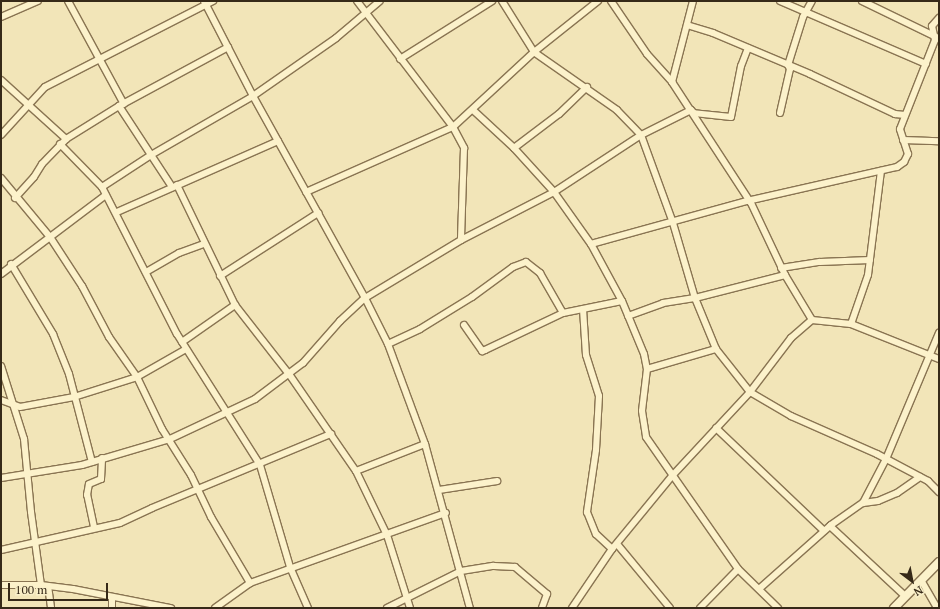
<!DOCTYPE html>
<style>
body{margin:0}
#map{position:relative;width:940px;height:609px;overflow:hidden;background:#f2e5b8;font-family:"PT Serif",serif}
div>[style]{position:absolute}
.roads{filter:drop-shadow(1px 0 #897452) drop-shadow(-1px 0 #897452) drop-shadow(0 1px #897452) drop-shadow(0 -1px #897452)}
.minor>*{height:6px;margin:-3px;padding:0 3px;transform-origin:3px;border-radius:3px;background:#fcf2cb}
.tertiary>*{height:8px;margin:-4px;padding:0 4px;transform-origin:4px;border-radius:4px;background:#fcf2cb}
span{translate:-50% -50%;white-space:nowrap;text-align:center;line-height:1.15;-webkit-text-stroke:3.5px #f9efc8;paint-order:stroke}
.frame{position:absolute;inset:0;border:2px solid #362918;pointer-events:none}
.north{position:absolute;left:892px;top:561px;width:40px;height:40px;-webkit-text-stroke:3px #f9efc8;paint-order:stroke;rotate:148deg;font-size:11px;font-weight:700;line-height:16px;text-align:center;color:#362918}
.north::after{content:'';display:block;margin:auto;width:14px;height:18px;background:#362918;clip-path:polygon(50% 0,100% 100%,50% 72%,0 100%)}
.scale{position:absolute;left:8px;top:583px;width:100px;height:18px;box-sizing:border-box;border:2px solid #362918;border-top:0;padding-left:5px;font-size:12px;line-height:14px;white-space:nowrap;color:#362918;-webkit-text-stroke:3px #f9efc8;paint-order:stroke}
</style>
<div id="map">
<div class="roads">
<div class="minor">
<i style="left:68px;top:1px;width:117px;rotate:61.5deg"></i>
<i style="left:204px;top:1px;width:107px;rotate:62.7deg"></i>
<i style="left:253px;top:96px;width:231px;rotate:61deg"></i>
<i style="left:365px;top:298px;width:51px;rotate:63.4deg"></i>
<i style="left:388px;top:344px;width:107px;rotate:69.7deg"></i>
<i style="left:425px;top:444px;width:170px;rotate:74.7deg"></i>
<i style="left:357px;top:1px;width:158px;rotate:52.7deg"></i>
<i style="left:453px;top:127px;width:24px;rotate:62deg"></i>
<i style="left:464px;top:148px;width:92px;rotate:91.9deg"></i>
<i style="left:611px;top:1px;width:64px;rotate:55.8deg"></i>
<i style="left:647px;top:54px;width:38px;rotate:48deg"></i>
<i style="left:672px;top:82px;width:145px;rotate:56.9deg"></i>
<i style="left:751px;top:203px;width:80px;rotate:64.7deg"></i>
<i style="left:780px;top:1px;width:159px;rotate:23.3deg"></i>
<i style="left:862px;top:1px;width:82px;rotate:25.9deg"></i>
<i style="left:1px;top:17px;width:40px;rotate:-23.4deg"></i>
<i style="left:687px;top:25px;width:27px;rotate:17deg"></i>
<i style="left:713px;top:33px;width:105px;rotate:22.9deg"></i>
<i style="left:810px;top:74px;width:94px;rotate:25.2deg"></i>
<i style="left:895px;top:114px;width:10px;rotate:6deg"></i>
<i style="left:748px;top:48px;width:19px;rotate:111deg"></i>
<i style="left:741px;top:66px;width:52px;rotate:101.1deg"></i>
<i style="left:731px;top:117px;width:37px;rotate:-174deg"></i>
<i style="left:694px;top:113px;width:4px;rotate:-135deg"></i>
<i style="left:691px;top:110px;width:56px;rotate:153.4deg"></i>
<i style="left:641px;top:135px;width:94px;rotate:70deg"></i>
<i style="left:673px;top:223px;width:78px;rotate:73.7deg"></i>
<i style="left:695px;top:298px;width:55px;rotate:67.6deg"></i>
<i style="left:716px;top:349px;width:55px;rotate:51.7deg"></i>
<i style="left:750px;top:392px;width:48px;rotate:30.3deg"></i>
<i style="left:791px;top:416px;width:94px;rotate:23.8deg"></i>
<i style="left:877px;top:454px;width:58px;rotate:27.9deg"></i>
<i style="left:928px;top:481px;width:16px;rotate:45deg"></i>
<i style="left:400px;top:59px;width:109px;rotate:-32.2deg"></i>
<i style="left:1px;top:80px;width:88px;rotate:42.2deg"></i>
<i style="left:672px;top:82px;width:84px;rotate:-75.5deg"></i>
<i style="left:119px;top:106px;width:97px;rotate:56.8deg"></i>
<i style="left:473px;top:110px;width:56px;rotate:42.8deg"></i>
<i style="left:514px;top:148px;width:59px;rotate:47.7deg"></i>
<i style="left:554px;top:192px;width:64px;rotate:54.6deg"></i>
<i style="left:591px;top:244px;width:65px;rotate:61.5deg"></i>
<i style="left:622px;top:301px;width:57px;rotate:67.5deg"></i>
<i style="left:644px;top:354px;width:15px;rotate:79deg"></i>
<i style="left:647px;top:369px;width:42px;rotate:96.8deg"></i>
<i style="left:642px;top:411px;width:26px;rotate:81deg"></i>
<i style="left:646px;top:437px;width:161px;rotate:55.1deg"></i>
<i style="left:738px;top:569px;width:56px;rotate:44.3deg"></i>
<i style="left:780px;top:113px;width:45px;rotate:-77.2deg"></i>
<i style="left:790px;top:69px;width:4px;rotate:-117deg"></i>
<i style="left:788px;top:65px;width:50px;rotate:-72.6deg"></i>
<i style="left:803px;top:17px;width:18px;rotate:-61deg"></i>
<i style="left:1px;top:135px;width:65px;rotate:-47.5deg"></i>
<i style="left:45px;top:87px;width:189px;rotate:-27.1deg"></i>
<i style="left:903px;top:140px;width:36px;rotate:2deg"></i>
<i style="left:60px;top:144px;width:60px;rotate:45.7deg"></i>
<i style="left:102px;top:187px;width:165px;rotate:63deg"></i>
<i style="left:177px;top:334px;width:155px;rotate:57.6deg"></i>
<i style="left:260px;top:465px;width:106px;rotate:73.6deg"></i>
<i style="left:290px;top:567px;width:45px;rotate:66.3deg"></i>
<i style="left:514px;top:148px;width:56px;rotate:-37.1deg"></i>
<i style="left:559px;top:114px;width:39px;rotate:-44deg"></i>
<i style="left:1px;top:178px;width:77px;rotate:50.3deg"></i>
<i style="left:50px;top:237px;width:59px;rotate:56.9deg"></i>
<i style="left:82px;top:286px;width:58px;rotate:62.1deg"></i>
<i style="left:109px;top:337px;width:49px;rotate:55deg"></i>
<i style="left:137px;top:377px;width:58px;rotate:64.3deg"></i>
<i style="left:162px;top:429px;width:54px;rotate:57.8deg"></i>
<i style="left:191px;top:475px;width:47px;rotate:64.5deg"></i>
<i style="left:211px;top:517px;width:77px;rotate:59.4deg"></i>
<i style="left:177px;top:185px;width:133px;rotate:64.2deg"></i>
<i style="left:235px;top:305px;width:88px;rotate:52deg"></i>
<i style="left:289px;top:374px;width:118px;rotate:55.4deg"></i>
<i style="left:356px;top:471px;width:71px;rotate:64.2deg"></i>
<i style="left:387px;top:535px;width:77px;rotate:72.5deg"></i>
<i style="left:102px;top:187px;width:59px;rotate:-33.1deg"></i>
<i style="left:151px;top:155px;width:118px;rotate:-30deg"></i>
<i style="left:253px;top:96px;width:101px;rotate:-34.9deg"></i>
<i style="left:336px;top:38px;width:57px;rotate:-40.1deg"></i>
<i style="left:306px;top:192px;width:161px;rotate:-23.9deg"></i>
<i style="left:453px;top:127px;width:110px;rotate:-42.8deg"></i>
<i style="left:534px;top:52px;width:82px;rotate:-38.6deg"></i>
<i style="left:15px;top:198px;width:28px;rotate:-48deg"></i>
<i style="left:34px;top:177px;width:15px;rotate:-58deg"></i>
<i style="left:42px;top:164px;width:35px;rotate:-46deg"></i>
<i style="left:66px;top:139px;width:62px;rotate:-31.9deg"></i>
<i style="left:119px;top:106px;width:124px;rotate:-28.4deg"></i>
<i style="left:117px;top:212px;width:176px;rotate:-23.8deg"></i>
<i style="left:591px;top:244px;width:162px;rotate:-15.4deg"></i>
<i style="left:747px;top:201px;width:154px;rotate:-12.8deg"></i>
<i style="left:897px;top:167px;width:9px;rotate:-36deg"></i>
<i style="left:904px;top:162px;width:9px;rotate:-63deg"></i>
<i style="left:908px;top:154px;width:26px;rotate:-108deg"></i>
<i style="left:900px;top:129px;width:96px;rotate:-68.5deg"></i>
<i style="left:935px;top:40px;width:14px;rotate:-102deg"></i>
<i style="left:932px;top:26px;width:11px;rotate:-49deg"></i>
<i style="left:11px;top:264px;width:82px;rotate:59deg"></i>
<i style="left:53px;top:334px;width:43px;rotate:68.2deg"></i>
<i style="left:69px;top:374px;width:91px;rotate:75.4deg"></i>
<i style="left:781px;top:268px;width:39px;rotate:-9deg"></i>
<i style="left:820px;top:262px;width:50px;rotate:-2.3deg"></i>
<i style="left:146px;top:272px;width:38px;rotate:-30deg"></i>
<i style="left:179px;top:253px;width:27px;rotate:-20deg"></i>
<i style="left:1px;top:274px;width:131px;rotate:-37deg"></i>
<i style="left:220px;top:276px;width:117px;rotate:-32.7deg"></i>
<i style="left:583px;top:309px;width:46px;rotate:86.3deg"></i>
<i style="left:586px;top:355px;width:43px;rotate:72.4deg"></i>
<i style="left:599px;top:396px;width:54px;rotate:93.2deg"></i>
<i style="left:596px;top:450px;width:63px;rotate:98.3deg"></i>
<i style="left:587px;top:512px;width:24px;rotate:68deg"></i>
<i style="left:596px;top:534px;width:22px;rotate:43deg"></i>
<i style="left:628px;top:316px;width:37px;rotate:-20deg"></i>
<i style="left:663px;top:303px;width:32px;rotate:-9deg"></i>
<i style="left:695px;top:298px;width:93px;rotate:-14.3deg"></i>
<i style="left:785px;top:275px;width:52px;rotate:59deg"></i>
<i style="left:851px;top:324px;width:52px;rotate:-70.9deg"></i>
<i style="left:868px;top:275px;width:105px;rotate:-82.9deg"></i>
<i style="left:464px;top:325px;width:32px;rotate:55deg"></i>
<i style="left:482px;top:351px;width:3px;rotate:-18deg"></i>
<i style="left:485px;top:350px;width:86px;rotate:-25.4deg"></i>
<i style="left:563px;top:313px;width:60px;rotate:-11.5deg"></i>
<i style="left:182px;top:342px;width:65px;rotate:-34.9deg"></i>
<i style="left:388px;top:344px;width:35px;rotate:-25deg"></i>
<i style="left:420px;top:329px;width:61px;rotate:-31.6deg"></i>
<i style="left:472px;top:297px;width:51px;rotate:-36.2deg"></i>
<i style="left:513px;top:267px;width:14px;rotate:-21deg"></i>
<i style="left:526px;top:262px;width:18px;rotate:38deg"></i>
<i style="left:540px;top:273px;width:46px;rotate:60.1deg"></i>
<i style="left:1px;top:366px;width:77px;rotate:72.5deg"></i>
<i style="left:24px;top:439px;width:73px;rotate:84.5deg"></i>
<i style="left:31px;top:512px;width:74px;rotate:82.2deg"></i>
<i style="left:647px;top:369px;width:72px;rotate:-16.2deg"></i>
<i style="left:1px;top:400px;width:20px;rotate:20deg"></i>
<i style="left:20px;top:407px;width:55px;rotate:-10.5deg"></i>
<i style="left:74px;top:397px;width:66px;rotate:-17.6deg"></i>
<i style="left:137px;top:377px;width:56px;rotate:-29.7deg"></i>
<i style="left:716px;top:428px;width:149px;rotate:43.6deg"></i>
<i style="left:356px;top:471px;width:74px;rotate:-21.4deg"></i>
<i style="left:1px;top:478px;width:82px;rotate:-9.1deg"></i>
<i style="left:82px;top:465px;width:92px;rotate:-16.5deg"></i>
<i style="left:170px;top:439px;width:94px;rotate:-25.2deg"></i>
<i style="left:255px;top:399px;width:60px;rotate:-36.9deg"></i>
<i style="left:303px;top:363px;width:56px;rotate:-48.6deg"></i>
<i style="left:340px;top:321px;width:34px;rotate:-43deg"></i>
<i style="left:365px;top:298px;width:112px;rotate:-31.1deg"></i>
<i style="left:461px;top:240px;width:105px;rotate:-27.3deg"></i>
<i style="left:554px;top:192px;width:104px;rotate:-33.2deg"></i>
<i style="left:641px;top:135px;width:35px;rotate:-134deg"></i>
<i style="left:617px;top:110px;width:101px;rotate:-145.1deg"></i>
<i style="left:534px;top:52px;width:60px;rotate:-122.1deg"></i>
<i style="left:439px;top:490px;width:59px;rotate:-8.8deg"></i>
<i style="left:863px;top:503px;width:15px;rotate:-8deg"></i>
<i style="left:878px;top:501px;width:21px;rotate:-23deg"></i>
<i style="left:897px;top:493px;width:28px;rotate:-35deg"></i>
<i style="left:830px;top:526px;width:103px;rotate:43deg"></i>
<i style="left:94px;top:527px;width:33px;rotate:-102deg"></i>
<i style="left:87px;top:495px;width:11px;rotate:-80deg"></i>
<i style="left:89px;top:484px;width:13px;rotate:-23deg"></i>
<i style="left:101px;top:479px;width:21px;rotate:-87deg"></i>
<i style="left:617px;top:544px;width:83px;rotate:50.4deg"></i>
<i style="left:1px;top:550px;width:122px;rotate:-12.8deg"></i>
<i style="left:120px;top:523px;width:35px;rotate:-25deg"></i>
<i style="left:152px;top:508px;width:194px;rotate:-22.5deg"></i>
<i style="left:921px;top:580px;width:32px;rotate:60deg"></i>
<i style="left:1px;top:585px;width:40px"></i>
<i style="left:41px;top:585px;width:32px;rotate:7deg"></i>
<i style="left:73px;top:589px;width:100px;rotate:11deg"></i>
<i style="left:48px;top:586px;width:22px;rotate:82deg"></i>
<i style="left:759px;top:589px;width:96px;rotate:-41.6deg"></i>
<i style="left:831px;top:525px;width:39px;rotate:-35deg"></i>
<i style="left:863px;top:503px;width:50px;rotate:-62.4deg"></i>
<i style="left:886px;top:459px;width:137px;rotate:-67.2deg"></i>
<i style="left:112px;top:597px;width:11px;rotate:90deg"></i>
<i style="left:215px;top:608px;width:43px;rotate:-35.5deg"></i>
<i style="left:250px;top:583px;width:208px;rotate:-19.7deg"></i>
<i style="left:387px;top:608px;width:83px;rotate:-26.6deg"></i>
<i style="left:461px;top:571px;width:33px;rotate:-9deg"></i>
<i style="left:494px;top:566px;width:21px;rotate:3deg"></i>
<i style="left:515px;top:567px;width:42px;rotate:40.2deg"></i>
<i style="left:547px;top:594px;width:15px;rotate:110deg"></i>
<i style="left:572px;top:608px;width:71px;rotate:-55.9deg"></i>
<i style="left:612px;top:549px;width:94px;rotate:-50.6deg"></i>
<i style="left:672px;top:476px;width:115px;rotate:-47.1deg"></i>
<i style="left:750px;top:392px;width:68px;rotate:-52.8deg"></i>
<i style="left:791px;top:338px;width:28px;rotate:-41deg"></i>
<i style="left:812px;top:320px;width:39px;rotate:6deg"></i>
<i style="left:851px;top:324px;width:95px;rotate:21.7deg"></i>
<i style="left:700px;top:608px;width:54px;rotate:-45.7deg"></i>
</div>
<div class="tertiary">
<i style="left:894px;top:608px;width:64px;rotate:-45.6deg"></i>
</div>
</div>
<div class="frame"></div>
<div class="north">N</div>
<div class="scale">100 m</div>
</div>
